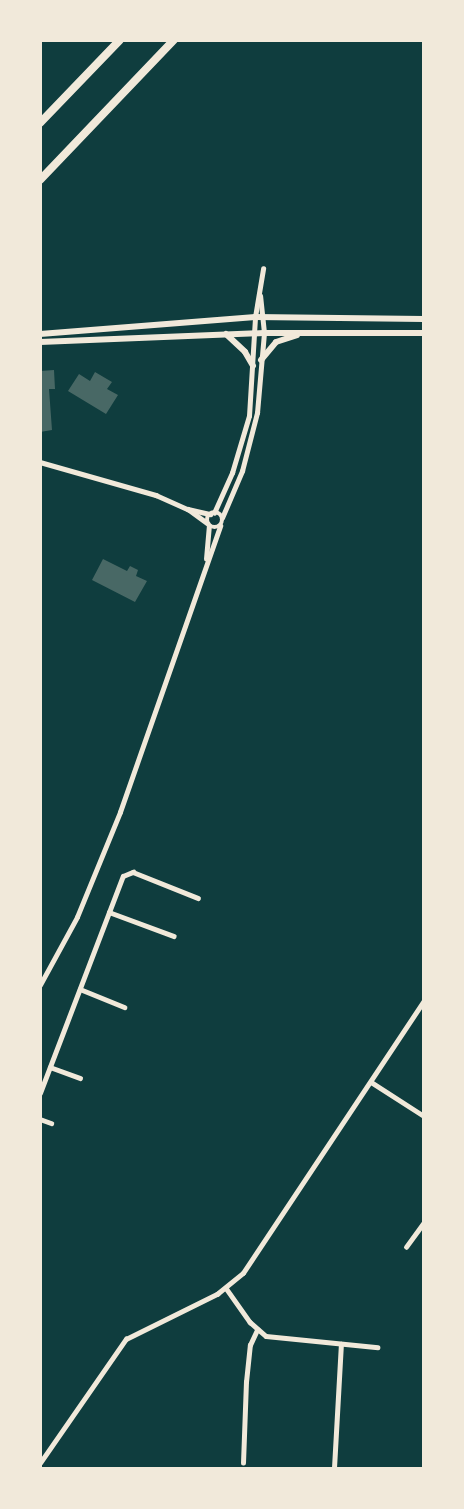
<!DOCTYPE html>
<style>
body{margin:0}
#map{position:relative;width:464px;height:1509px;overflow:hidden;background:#0f3d3e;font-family:"Source Sans 3",sans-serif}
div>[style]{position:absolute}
.building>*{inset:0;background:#486865}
.minor>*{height:4.5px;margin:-2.25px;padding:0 2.25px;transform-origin:2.25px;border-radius:2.25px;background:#f1e9da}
.minor>.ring{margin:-2.25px;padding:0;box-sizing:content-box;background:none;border:4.5px solid #f1e9da;border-radius:50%}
.secondary>*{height:6px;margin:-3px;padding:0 3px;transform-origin:3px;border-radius:3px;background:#f1e9da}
.motorway>*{height:8px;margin:-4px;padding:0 4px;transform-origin:4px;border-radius:4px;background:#f1e9da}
span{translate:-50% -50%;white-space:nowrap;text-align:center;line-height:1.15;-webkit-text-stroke:4.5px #f1e9da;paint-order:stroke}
.frame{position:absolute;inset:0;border:42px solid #f1e9da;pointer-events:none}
</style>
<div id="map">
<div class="building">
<i style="clip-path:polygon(54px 370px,55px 389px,49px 389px,52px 430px,40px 432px,40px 371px)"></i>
<i style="clip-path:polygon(95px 372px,112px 382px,107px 389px,118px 395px,106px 414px,68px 391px,79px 374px,90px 381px)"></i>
<i style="clip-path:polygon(103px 559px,127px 571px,130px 566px,138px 570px,136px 576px,147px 581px,135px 602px,92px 580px)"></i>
</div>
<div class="minor">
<i style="left:40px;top:462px;width:121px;rotate:15.9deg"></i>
<i style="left:156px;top:495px;width:35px;rotate:24deg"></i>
<i style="left:188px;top:509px;width:24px;rotate:36deg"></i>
<i style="left:188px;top:509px;width:23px;rotate:13deg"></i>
<i class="ring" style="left:207px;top:512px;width:11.5px;height:11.5px"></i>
<i style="left:214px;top:513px;width:44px;rotate:-65.8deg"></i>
<i style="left:232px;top:473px;width:59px;rotate:-73.4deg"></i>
<i style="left:249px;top:416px;width:99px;rotate:-86.5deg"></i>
<i style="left:255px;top:317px;width:49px;rotate:-80.5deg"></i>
<i style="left:222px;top:518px;width:51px;rotate:-66.9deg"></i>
<i style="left:242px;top:471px;width:60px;rotate:-75.5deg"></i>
<i style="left:257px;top:413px;width:80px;rotate:-85deg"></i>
<i style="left:264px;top:333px;width:37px;rotate:-96deg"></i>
<i style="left:206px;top:559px;width:33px;rotate:-85deg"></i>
<i style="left:109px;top:912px;width:69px;rotate:20.3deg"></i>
<i style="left:40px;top:985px;width:77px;rotate:-61.4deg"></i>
<i style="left:77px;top:917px;width:113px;rotate:-67.7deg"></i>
<i style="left:120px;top:812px;width:303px;rotate:-70.7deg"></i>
<i style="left:80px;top:989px;width:48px;rotate:22.2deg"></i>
<i style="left:50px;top:1067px;width:32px;rotate:20deg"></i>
<i style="left:371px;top:1082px;width:63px;rotate:32.7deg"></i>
<i style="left:40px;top:1093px;width:232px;rotate:-69.1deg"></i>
<i style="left:123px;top:876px;width:11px;rotate:-22deg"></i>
<i style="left:133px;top:872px;width:70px;rotate:21.8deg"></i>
<i style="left:40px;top:1119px;width:12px;rotate:20deg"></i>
<i style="left:406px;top:1247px;width:31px;rotate:-54deg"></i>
<i style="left:226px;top:1288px;width:42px;rotate:54.8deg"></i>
<i style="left:250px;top:1322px;width:21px;rotate:41deg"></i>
<i style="left:266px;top:1336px;width:112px;rotate:5.7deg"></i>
<i style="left:40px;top:1463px;width:151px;rotate:-55.3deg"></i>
<i style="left:126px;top:1339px;width:102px;rotate:-26.3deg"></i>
<i style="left:217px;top:1294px;width:33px;rotate:-39deg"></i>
<i style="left:243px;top:1273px;width:327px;rotate:-56.4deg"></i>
<i style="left:243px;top:1463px;width:81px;rotate:-87.9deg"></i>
<i style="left:246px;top:1382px;width:37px;rotate:-84deg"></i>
<i style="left:250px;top:1345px;width:17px;rotate:-65deg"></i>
<i style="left:334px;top:1468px;width:124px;rotate:-86.8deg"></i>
</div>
<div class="secondary">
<i style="left:40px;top:334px;width:216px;rotate:-4.5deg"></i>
<i style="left:255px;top:317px;width:169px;rotate:0.7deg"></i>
<i style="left:226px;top:334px;width:26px;rotate:43deg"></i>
<i style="left:245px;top:352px;width:16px;rotate:60deg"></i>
<i style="left:40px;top:342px;width:224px;rotate:-2.3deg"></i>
<i style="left:264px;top:333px;width:160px"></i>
<i style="left:261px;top:360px;width:23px;rotate:-50deg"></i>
<i style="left:276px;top:342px;width:22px;rotate:-18deg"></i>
</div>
<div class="motorway">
<i style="left:40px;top:123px;width:115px;rotate:-46.1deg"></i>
<i style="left:40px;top:180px;width:194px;rotate:-46.3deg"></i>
</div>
<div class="frame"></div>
</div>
